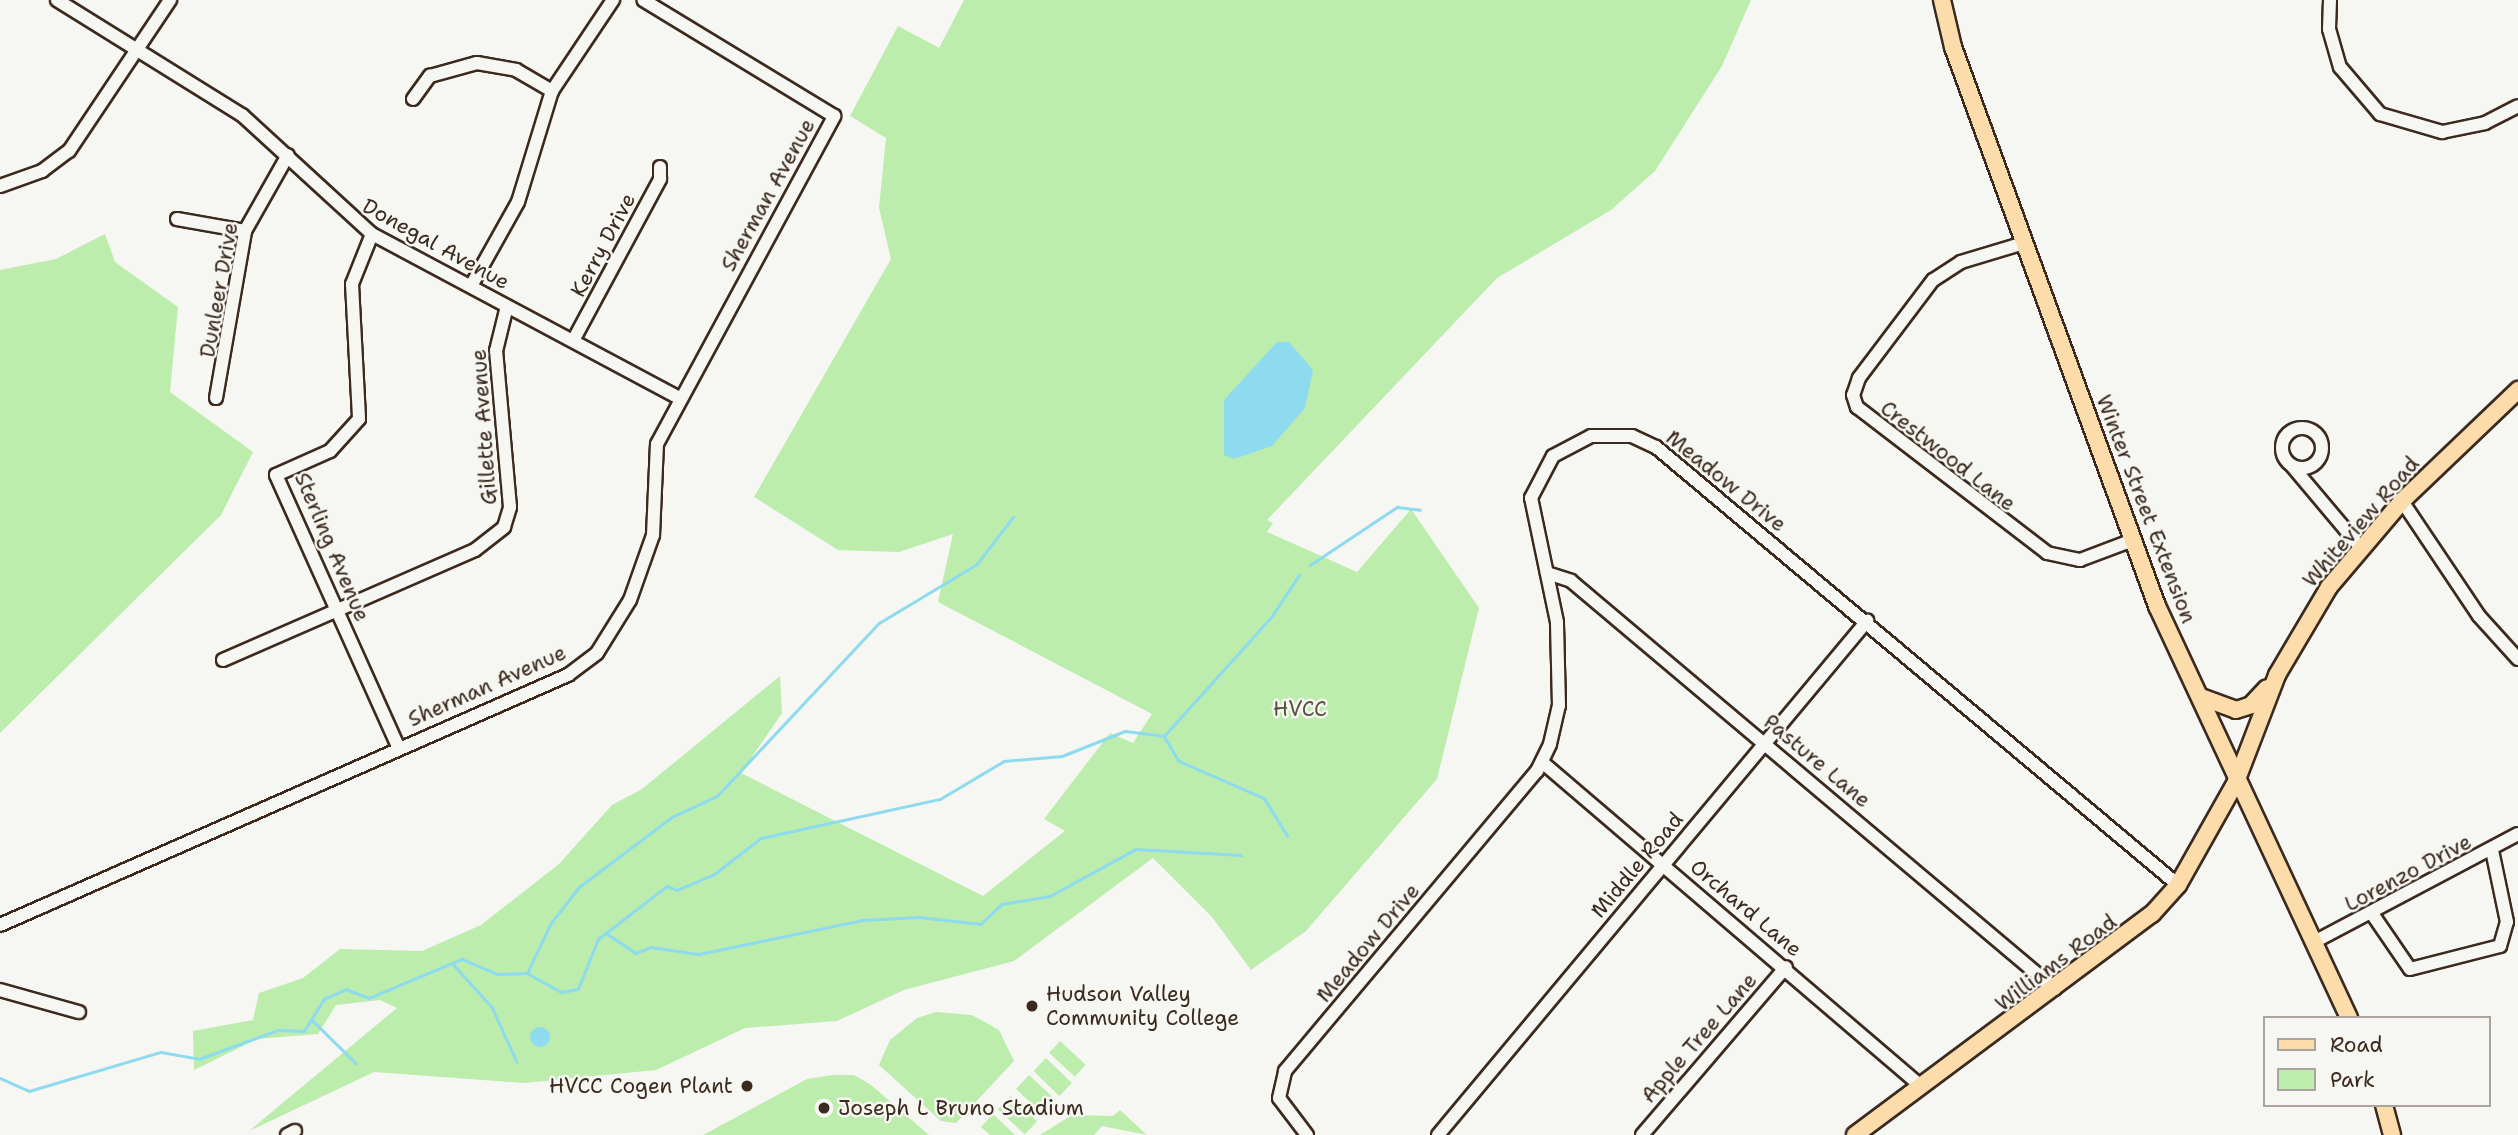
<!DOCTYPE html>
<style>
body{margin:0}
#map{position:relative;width:2518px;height:1135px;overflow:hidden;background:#f6f6f2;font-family:"Shantell Sans",sans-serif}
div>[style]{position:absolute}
.green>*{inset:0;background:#bcedad;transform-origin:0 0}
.water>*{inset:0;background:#8edaee}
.round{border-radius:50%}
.stream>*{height:2.5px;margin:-1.25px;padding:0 1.25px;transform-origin:1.25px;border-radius:1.25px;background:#8edaee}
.roads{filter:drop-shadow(2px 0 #3b2a1e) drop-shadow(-2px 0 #3b2a1e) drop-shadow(0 2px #3b2a1e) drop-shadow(0 -2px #3b2a1e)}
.minor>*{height:12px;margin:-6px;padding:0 6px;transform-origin:6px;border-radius:6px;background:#f6f6f2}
.minor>.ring{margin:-6px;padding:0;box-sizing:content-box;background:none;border:12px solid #f6f6f2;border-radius:50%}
.major>*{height:16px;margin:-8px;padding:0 8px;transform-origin:8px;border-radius:8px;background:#fddcac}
.dots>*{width:19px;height:19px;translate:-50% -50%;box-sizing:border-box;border:4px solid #f6f6f2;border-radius:50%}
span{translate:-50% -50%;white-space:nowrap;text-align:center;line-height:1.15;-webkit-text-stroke:5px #f6f6f2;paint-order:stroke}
.street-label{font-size:21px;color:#3b2a1e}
.park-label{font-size:21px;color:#55513b}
.poi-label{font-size:21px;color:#3b2a1e}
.left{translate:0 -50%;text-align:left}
.right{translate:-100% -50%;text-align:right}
.legend{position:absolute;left:2263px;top:1016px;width:228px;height:91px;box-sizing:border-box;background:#f6f6f2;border:2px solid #aba49d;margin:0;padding:9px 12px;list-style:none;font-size:21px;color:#3b2a1e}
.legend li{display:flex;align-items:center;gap:14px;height:35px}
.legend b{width:35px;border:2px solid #aba49d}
</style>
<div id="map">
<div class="green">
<i style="clip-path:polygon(964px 0,1751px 0,1722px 66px,1655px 171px,1611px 210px,1497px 278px,1267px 520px,1273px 523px,1267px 532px,1357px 572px,1411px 509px,1479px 608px,1437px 779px,1306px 931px,1251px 970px,1212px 917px,1153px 858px,1014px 961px,904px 990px,837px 1021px,745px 1028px,656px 1070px,524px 1083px,374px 1072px,249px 1131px,397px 1008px,380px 1000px,336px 1005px,318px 1034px,257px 1039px,194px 1070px,193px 1031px,253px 1020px,259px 993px,303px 978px,340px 949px,422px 951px,481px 925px,559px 864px,612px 805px,642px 789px,780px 676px,782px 713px,741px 773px,983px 896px,1065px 831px,1044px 819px,1110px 733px,1133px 743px,1152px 714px,938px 602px,953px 534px,899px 552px,838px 550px,754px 497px,891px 259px,879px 208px,886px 138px,850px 116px,898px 26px,939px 48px)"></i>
<i style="clip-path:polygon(105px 234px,115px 262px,178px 307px,170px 392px,253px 452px,221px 515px,0 733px,0 270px,56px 259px)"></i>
<i style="clip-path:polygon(936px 1012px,972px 1015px,999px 1030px,1014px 1061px,956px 1123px,941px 1121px,879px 1065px,890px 1040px,917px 1018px)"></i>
<i style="left:1060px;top:1041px;width:35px;height:16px;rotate:43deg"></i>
<i style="left:1046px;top:1058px;width:36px;height:18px;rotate:44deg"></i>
<i style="clip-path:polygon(832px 1075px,854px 1075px,871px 1085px,929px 1135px,703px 1135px,807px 1079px)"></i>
<i style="left:1029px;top:1075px;width:35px;height:19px;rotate:43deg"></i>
<i style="left:1010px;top:1096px;width:37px;height:18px;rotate:43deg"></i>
<i style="clip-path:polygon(1120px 1110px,1147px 1135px,1102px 1126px,1094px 1135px,1040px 1135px,1072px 1115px,1113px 1116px)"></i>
<i style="clip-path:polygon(993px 1114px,1015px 1135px,990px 1135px,981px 1127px)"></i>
</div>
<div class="water">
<i style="clip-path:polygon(1277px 342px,1289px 342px,1313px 370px,1305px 408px,1272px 446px,1234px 459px,1224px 455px,1224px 400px)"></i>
<i class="round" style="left:530px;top:1027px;width:20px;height:20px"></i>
</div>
<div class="stream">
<i style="left:1310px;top:565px;width:105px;rotate:-33.7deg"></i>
<i style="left:1397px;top:507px;width:23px;rotate:7deg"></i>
<i style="left:1164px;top:736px;width:29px;rotate:59deg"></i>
<i style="left:1179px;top:761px;width:93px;rotate:23.5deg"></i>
<i style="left:1264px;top:798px;width:44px;rotate:58.1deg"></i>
<i style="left:606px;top:933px;width:36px;rotate:34deg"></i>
<i style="left:636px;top:953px;width:16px;rotate:-22deg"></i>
<i style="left:651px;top:947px;width:49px;rotate:8.3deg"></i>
<i style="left:699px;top:954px;width:167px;rotate:-11.7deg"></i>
<i style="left:863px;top:920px;width:56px;rotate:-3.1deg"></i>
<i style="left:919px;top:917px;width:62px;rotate:6.4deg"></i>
<i style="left:981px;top:924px;width:29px;rotate:-44deg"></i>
<i style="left:1002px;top:904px;width:49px;rotate:-9.5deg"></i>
<i style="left:1050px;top:896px;width:98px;rotate:-28.7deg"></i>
<i style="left:1136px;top:849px;width:105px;rotate:3.3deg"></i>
<i style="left:453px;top:964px;width:58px;rotate:47.8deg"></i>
<i style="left:492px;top:1007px;width:60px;rotate:65.6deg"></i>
<i style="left:527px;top:973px;width:55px;rotate:-64.4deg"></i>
<i style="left:551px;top:923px;width:46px;rotate:-52.1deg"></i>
<i style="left:579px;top:887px;width:116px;rotate:-37deg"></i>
<i style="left:672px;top:817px;width:50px;rotate:-25deg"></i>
<i style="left:717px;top:796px;width:237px;rotate:-46.9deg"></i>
<i style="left:879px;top:623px;width:114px;rotate:-31deg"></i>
<i style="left:977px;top:564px;width:59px;rotate:-52.5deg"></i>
<i style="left:311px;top:1019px;width:63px;rotate:44.4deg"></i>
<i style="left:0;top:1078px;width:32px;rotate:24deg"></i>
<i style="left:29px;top:1091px;width:138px;rotate:-16.5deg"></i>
<i style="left:161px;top:1052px;width:39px;rotate:10deg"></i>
<i style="left:199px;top:1059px;width:84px;rotate:-20.2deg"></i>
<i style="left:278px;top:1030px;width:26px;rotate:2deg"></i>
<i style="left:304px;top:1031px;width:38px;rotate:-58deg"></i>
<i style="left:324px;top:999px;width:24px;rotate:-24deg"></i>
<i style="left:346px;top:989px;width:25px;rotate:21deg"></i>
<i style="left:369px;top:998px;width:101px;rotate:-22.8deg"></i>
<i style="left:462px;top:959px;width:39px;rotate:23deg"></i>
<i style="left:498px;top:974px;width:29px;rotate:-2deg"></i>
<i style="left:527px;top:973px;width:39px;rotate:29deg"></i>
<i style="left:561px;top:992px;width:17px;rotate:-10deg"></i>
<i style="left:578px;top:989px;width:54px;rotate:-68.2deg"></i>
<i style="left:598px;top:939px;width:87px;rotate:-37.5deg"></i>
<i style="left:667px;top:886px;width:11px;rotate:22deg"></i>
<i style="left:677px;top:890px;width:39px;rotate:-23deg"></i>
<i style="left:713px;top:875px;width:61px;rotate:-37.6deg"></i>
<i style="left:761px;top:838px;width:183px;rotate:-12.3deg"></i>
<i style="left:940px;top:799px;width:74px;rotate:-30.7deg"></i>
<i style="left:1004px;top:761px;width:58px;rotate:-4.9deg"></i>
<i style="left:1062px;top:756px;width:68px;rotate:-21.6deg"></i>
<i style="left:1125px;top:731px;width:39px;rotate:7deg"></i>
<i style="left:1164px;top:736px;width:161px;rotate:-48deg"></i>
<i style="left:1272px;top:616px;width:49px;rotate:-56.6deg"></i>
</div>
<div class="roads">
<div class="minor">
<i style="left:57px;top:0;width:218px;rotate:31.9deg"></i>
<i style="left:242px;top:115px;width:176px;rotate:42.5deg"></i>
<i style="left:372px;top:234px;width:348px;rotate:28.1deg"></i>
<i style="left:2330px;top:0;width:29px;rotate:92deg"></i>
<i style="left:2329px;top:29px;width:40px;rotate:74deg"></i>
<i style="left:2340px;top:67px;width:62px;rotate:49.6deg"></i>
<i style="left:2380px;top:114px;width:65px;rotate:16.2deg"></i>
<i style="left:2442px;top:132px;width:44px;rotate:-11.8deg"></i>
<i style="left:2485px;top:123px;width:37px;rotate:-27deg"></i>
<i style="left:413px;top:99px;width:29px;rotate:-54deg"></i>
<i style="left:430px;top:76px;width:49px;rotate:-15.5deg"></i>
<i style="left:477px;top:63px;width:40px;rotate:10deg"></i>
<i style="left:516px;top:70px;width:42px;rotate:30.3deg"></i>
<i style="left:0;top:186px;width:45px;rotate:-19.7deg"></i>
<i style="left:42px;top:171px;width:34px;rotate:-37deg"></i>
<i style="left:69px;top:151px;width:182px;rotate:-56.2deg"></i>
<i style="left:177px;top:219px;width:69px;rotate:10deg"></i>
<i style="left:372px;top:234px;width:54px;rotate:111.8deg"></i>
<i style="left:352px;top:284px;width:135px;rotate:87deg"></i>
<i style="left:359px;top:419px;width:43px;rotate:132.2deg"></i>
<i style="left:330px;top:451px;width:59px;rotate:156deg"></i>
<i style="left:276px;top:475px;width:298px;rotate:65.8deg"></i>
<i style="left:2024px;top:243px;width:66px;rotate:163.2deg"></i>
<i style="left:1961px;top:262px;width:33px;rotate:147deg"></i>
<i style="left:1933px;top:280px;width:123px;rotate:127.1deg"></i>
<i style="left:1859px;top:378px;width:18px;rotate:109deg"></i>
<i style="left:1853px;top:395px;width:13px;rotate:72deg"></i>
<i style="left:1857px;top:407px;width:240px;rotate:37.5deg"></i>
<i style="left:2047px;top:553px;width:34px;rotate:12deg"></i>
<i style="left:2080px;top:560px;width:57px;rotate:-20.7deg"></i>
<i style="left:471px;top:286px;width:96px;rotate:-60.8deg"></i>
<i style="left:518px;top:202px;width:116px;rotate:-73deg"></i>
<i style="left:552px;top:91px;width:110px;rotate:-56.2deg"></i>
<i style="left:574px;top:339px;width:182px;rotate:-61.7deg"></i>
<i style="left:660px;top:179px;width:12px;rotate:-90deg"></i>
<i style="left:216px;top:398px;width:169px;rotate:-80.1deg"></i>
<i style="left:245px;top:231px;width:87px;rotate:-60.5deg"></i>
<i class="ring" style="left:2282px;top:428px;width:28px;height:28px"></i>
<i style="left:2292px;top:466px;width:107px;rotate:49.9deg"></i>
<i style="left:2402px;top:501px;width:138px;rotate:56.2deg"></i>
<i style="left:2479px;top:616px;width:58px;rotate:47.8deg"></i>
<i style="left:1547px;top:573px;width:25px;rotate:18deg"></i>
<i style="left:1571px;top:581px;width:633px;rotate:40.13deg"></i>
<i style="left:223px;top:660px;width:275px;rotate:-23.6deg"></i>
<i style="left:475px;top:550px;width:37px;rotate:-38deg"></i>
<i style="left:504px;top:527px;width:21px;rotate:-73deg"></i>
<i style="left:510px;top:507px;width:157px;rotate:-95.1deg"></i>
<i style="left:496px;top:351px;width:46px;rotate:-76.3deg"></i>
<i style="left:1542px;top:762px;width:500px;rotate:40.54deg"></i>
<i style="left:2373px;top:915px;width:65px;rotate:55.6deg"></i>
<i style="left:2410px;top:969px;width:93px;rotate:-14.3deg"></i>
<i style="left:2500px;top:946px;width:25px;rotate:-74deg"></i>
<i style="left:2507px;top:922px;width:74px;rotate:-101.8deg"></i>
<i style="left:0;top:925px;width:621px;rotate:-23.76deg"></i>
<i style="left:568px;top:675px;width:36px;rotate:-37deg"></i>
<i style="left:597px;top:653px;width:62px;rotate:-58.1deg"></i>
<i style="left:630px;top:600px;width:69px;rotate:-70.5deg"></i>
<i style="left:653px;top:535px;width:91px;rotate:-87.5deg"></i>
<i style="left:657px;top:444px;width:373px;rotate:-61.6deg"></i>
<i style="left:834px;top:116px;width:223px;rotate:-148.7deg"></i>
<i style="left:2314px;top:942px;width:231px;rotate:-27.9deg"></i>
<i style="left:0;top:990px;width:82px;rotate:15.6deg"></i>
<i style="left:287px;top:1135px;width:9px;rotate:-27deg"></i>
<i style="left:1307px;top:1135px;width:46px;rotate:-127.1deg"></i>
<i style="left:1279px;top:1098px;width:28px;rotate:-77deg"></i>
<i style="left:1285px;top:1071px;width:392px;rotate:-50deg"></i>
<i style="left:1537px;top:771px;width:30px;rotate:-64deg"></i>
<i style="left:1550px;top:744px;width:39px;rotate:-77deg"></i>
<i style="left:1559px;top:706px;width:84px;rotate:-91.4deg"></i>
<i style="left:1557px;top:622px;width:127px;rotate:-101.8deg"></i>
<i style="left:1531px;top:498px;width:47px;rotate:-62.4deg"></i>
<i style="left:1553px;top:456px;width:43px;rotate:-27.8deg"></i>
<i style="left:1591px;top:436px;width:41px"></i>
<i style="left:1632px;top:436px;width:26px;rotate:25deg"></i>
<i style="left:1656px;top:447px;width:681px;rotate:40deg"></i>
<i style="left:1438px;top:1135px;width:670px;rotate:-50.15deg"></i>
<i style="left:1642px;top:1135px;width:221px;rotate:-49.4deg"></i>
</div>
<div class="major">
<i style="left:1942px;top:0;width:48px;rotate:76.8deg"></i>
<i style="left:1953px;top:47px;width:595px;rotate:69.95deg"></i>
<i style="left:2157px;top:606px;width:455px;rotate:65deg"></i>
<i style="left:2201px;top:697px;width:37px;rotate:20deg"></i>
<i style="left:2236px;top:710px;width:16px;rotate:-18deg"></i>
<i style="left:2251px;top:705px;width:23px;rotate:-47deg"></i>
<i style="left:2384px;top:1105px;width:31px;rotate:75deg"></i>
<i style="left:1855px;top:1135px;width:370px;rotate:-36.7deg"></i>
<i style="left:2152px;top:914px;width:39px;rotate:-48deg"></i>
<i style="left:2178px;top:885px;width:118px;rotate:-60.6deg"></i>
<i style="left:2236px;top:782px;width:115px;rotate:-69deg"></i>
<i style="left:2277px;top:675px;width:102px;rotate:-59.4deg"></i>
<i style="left:2329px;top:587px;width:113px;rotate:-49.7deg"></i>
<i style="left:2402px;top:501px;width:161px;rotate:-43.7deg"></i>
</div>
</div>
<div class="dots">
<i style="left:1032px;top:1006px;background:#3b2a1e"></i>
<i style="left:747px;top:1086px;background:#3b2a1e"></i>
<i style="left:824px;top:1108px;background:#3b2a1e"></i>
</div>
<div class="street-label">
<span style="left:768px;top:195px;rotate:-61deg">Sherman Avenue</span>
<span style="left:436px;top:244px;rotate:29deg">Donegal Avenue</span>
<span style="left:603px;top:245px;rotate:-62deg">Kerry Drive</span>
<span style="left:219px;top:290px;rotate:-80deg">Dunleer Drive</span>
<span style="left:484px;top:427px;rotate:-94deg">Gillette Avenue</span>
<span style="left:1948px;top:456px;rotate:38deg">Crestwood Lane</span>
<span style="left:1726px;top:481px;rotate:39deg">Meadow Drive</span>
<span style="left:2146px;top:509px;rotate:69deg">Winter Street Extension</span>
<span style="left:2361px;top:522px;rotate:-49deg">Whiteview Road</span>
<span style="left:332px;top:547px;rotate:67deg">Sterling Avenue</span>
<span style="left:487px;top:686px;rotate:-24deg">Sherman Avenue</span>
<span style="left:1817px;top:761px;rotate:40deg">Pasture Lane</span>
<span style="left:1637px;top:865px;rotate:-50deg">Middle Road</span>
<span style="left:2408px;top:873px;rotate:-28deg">Lorenzo Drive</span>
<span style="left:1746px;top:908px;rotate:40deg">Orchard Lane</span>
<span style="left:1368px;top:943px;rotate:-50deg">Meadow Drive</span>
<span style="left:2056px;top:963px;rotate:-37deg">Williams Road</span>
<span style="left:1699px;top:1038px;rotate:-49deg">Apple Tree Lane</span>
</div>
<div class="park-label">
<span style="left:1300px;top:709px">HVCC</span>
</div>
<div class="poi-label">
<span class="left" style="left:1046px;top:1006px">Hudson Valley<br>Community College</span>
<span class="right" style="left:733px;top:1086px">HVCC Cogen Plant</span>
<span class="left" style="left:838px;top:1108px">Joseph L Bruno Stadium</span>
</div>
<ul class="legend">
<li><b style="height:9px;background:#fddcac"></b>Road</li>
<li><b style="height:19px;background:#bcedad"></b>Park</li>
</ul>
</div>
